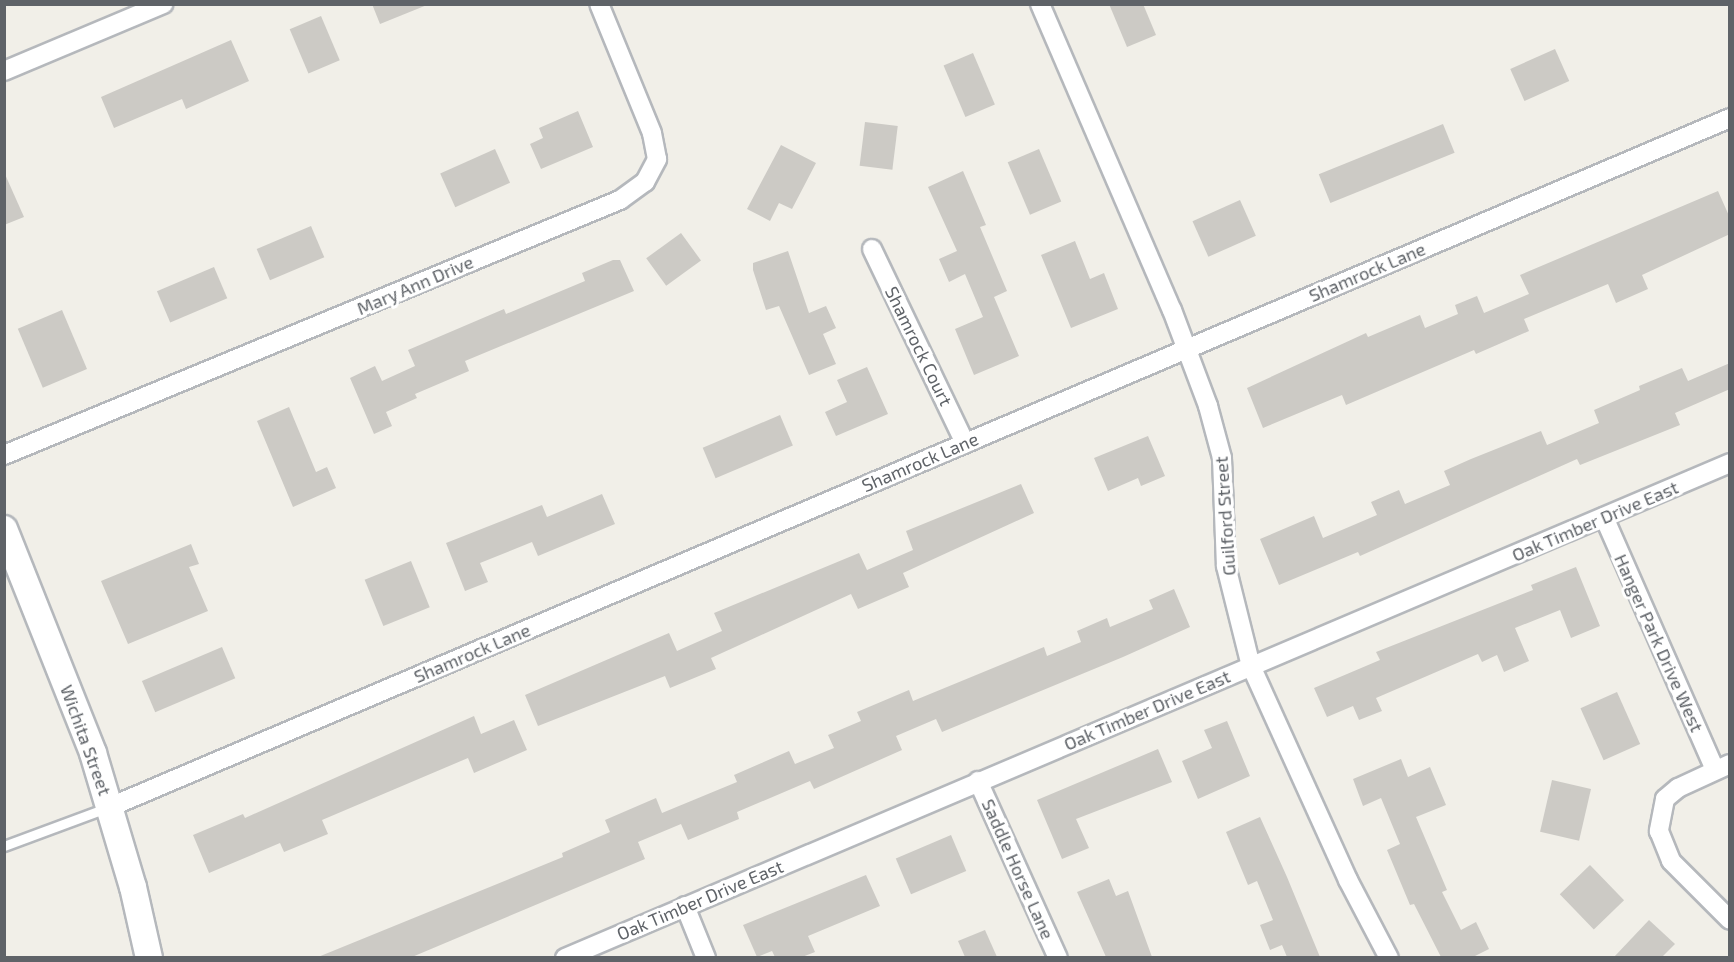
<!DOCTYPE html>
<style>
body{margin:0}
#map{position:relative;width:1734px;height:962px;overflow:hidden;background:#f1efe8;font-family:"Exo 2",sans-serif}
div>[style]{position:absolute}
.building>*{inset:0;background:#cccac5;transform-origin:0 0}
.roads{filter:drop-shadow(2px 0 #b5b8bc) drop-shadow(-2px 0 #b5b8bc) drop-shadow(0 2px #b5b8bc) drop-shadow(0 -2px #b5b8bc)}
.lane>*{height:9px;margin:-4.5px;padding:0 4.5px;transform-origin:4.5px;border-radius:4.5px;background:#fff}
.street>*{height:18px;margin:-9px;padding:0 9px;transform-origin:9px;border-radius:9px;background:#fff}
.secondary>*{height:26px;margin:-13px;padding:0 13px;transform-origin:13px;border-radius:13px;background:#fff}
span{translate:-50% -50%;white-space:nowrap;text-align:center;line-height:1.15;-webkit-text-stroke:6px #fff;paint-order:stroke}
.street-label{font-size:18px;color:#5f6368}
.frame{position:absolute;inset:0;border:6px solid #5f6368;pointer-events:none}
</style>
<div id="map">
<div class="building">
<i style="clip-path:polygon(372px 4px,427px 4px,427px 5px,380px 24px)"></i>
<i style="clip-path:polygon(1109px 4px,1143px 4px,1156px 35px,1127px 47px)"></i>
<i style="left:321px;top:16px;width:48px;height:34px;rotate:67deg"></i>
<i style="clip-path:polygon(231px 40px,249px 81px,186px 109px,182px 99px,114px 128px,101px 97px)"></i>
<i style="left:1555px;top:49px;width:35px;height:49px;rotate:66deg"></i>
<i style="left:973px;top:53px;width:56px;height:32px;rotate:67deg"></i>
<i style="clip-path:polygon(578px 111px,593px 147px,541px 169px,530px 144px,543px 138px,539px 128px)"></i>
<i style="left:865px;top:122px;width:33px;height:44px;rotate:7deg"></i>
<i style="left:1443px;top:124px;width:31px;height:134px;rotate:68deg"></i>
<i style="clip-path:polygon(781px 145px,816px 163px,792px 209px,779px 203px,770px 221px,747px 209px)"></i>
<i style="left:495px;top:149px;width:37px;height:60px;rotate:66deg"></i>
<i style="left:1039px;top:149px;width:57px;height:34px;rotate:67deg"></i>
<i style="clip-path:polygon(963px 171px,986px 225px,980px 227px,1007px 291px,994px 297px,1019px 356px,974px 375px,955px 329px,983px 317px,965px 274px,949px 282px,939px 259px,957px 251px,928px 187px)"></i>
<i style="clip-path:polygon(4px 172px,24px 217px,4px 225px)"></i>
<i style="clip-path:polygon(1718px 191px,1730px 218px,1730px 234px,1642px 275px,1648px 289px,1616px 303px,1608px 284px,1524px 319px,1529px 331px,1476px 354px,1474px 350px,1346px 405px,1342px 395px,1263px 428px,1247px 388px,1366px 333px,1368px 337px,1420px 315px,1425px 328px,1458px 314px,1455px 305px,1477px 296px,1484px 313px,1529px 294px,1520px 275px)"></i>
<i style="left:1240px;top:200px;width:39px;height:52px;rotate:66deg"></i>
<i style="left:311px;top:226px;width:34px;height:59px;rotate:67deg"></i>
<i style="left:681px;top:233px;width:34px;height:43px;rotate:54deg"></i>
<i style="clip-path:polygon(1075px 241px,1090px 279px,1104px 273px,1118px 309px,1071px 328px,1041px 255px)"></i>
<i style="clip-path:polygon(788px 251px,809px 313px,826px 306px,836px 328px,823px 334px,836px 364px,809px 375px,779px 306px,766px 310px,753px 270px,753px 263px)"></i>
<i style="clip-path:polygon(613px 260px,620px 260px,634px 291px,465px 361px,469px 371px,415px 394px,417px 398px,386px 412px,392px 426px,374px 434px,350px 378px,375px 366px,382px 381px,415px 366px,408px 350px,504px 309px,506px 314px,585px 281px,582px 273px)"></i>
<i style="left:214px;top:267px;width:34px;height:62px;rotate:67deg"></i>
<i style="left:62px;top:310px;width:64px;height:48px;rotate:67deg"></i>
<i style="clip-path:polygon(1730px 363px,1730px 389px,1675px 413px,1680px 425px,1580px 465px,1577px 459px,1360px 556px,1358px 552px,1279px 585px,1260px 539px,1314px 516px,1323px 538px,1377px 515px,1371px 502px,1399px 490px,1405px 504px,1450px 485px,1444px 471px,1471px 459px,1541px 431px,1547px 445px,1599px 423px,1594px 410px,1640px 390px,1639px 386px,1682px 368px,1688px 381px)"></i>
<i style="clip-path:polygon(867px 367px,888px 414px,836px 436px,825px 412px,847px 402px,837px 380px)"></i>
<i style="clip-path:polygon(289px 407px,316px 472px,327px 467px,336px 488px,293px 507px,257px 421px)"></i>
<i style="left:780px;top:415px;width:33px;height:84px;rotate:67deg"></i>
<i style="clip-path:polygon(1148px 436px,1165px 476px,1141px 486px,1138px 478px,1108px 491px,1094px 458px)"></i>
<i style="clip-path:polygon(1021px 484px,1034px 513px,903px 573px,909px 587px,858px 609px,851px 594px,711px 658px,716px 669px,670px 688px,665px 676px,538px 726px,525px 695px,669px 633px,677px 651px,722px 631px,714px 613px,859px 553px,867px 570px,913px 550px,906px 531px)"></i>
<i style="clip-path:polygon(602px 494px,615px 524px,538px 556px,532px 542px,480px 563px,488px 582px,465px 591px,446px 543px,542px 505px,547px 517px)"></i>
<i style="clip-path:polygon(191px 544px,199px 564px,189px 567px,208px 611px,128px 644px,101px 581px)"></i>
<i style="left:411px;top:561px;width:50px;height:50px;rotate:68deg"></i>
<i style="clip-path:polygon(1576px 567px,1600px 626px,1571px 638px,1560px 610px,1515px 628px,1529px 661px,1504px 672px,1497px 655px,1482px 662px,1478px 654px,1376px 698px,1382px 711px,1359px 720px,1353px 706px,1327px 717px,1314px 688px,1380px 660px,1376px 652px,1533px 590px,1531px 585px)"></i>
<i style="clip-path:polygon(1174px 589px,1190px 627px,1123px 657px,942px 732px,936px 719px,896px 736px,902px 750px,814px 789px,810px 781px,737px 812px,739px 819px,688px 840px,681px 824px,638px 842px,645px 859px,412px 957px,318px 957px,563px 857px,562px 853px,610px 832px,605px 820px,656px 798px,662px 813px,737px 782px,734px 775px,789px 751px,795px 764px,834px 748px,828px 735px,861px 721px,857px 712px,909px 690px,913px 701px,1044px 647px,1047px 656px,1081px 642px,1077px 631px,1107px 618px,1110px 627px,1153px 609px,1149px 600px)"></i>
<i style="left:222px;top:647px;width:34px;height:87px;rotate:67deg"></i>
<i style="left:1617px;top:692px;width:57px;height:40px;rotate:66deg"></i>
<i style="clip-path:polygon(474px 716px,481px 734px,514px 720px,527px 750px,474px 773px,468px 758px,322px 820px,328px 834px,284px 852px,280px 843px,209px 873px,193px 835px,243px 814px,245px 818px)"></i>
<i style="clip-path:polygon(1227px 721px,1250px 776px,1198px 799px,1182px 761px,1212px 748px,1204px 730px)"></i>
<i style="clip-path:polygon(1158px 749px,1172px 782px,1076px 819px,1089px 848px,1062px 859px,1037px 800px)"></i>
<i style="clip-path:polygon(1401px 759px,1408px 777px,1430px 767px,1446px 805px,1416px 817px,1447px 890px,1442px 892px,1461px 930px,1476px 922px,1489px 949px,1473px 957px,1441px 957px,1414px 904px,1410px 905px,1387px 850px,1400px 844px,1381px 798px,1363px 806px,1353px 779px)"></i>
<i style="left:1552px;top:780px;width:40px;height:53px;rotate:13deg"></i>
<i style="clip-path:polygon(1260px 817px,1287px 877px,1320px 957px,1287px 957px,1282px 945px,1270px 950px,1260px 925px,1273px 920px,1257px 881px,1248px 885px,1226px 832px)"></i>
<i style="left:951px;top:835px;width:39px;height:60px;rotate:67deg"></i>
<i style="left:1590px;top:865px;width:49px;height:42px;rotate:46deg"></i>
<i style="clip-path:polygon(866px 875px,880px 906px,808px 936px,815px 952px,802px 957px,775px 957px,772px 951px,757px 957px,743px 925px)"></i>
<i style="clip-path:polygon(1109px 879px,1116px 896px,1128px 891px,1152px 957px,1106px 957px,1077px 892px)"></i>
<i style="clip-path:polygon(1649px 920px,1675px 944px,1662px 957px,1614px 957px)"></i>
<i style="clip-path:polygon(985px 930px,997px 957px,965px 957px,958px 941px)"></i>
</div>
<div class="roads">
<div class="lane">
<i style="left:4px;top:846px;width:109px;rotate:-20.4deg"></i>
</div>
<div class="street">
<i style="left:1040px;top:4px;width:333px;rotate:66.7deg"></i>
<i style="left:1172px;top:310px;width:103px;rotate:69.4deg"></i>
<i style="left:1208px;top:406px;width:54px;rotate:74.9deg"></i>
<i style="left:1222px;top:458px;width:108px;rotate:87.9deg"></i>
<i style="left:1226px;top:566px;width:103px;rotate:76deg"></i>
<i style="left:1251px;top:666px;width:235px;rotate:65.6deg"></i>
<i style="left:1348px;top:880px;width:88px;rotate:62.3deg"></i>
<i style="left:4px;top:71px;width:173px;rotate:-22.8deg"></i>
<i style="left:872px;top:249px;width:215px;rotate:64.4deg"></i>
<i style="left:4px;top:455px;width:667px;rotate:-22.49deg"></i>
<i style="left:620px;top:200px;width:31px;rotate:-36deg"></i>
<i style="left:645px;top:182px;width:26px;rotate:-62deg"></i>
<i style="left:657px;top:159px;width:26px;rotate:-101deg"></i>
<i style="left:652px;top:133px;width:139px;rotate:-112.3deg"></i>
<i style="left:1604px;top:517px;width:276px;rotate:66.3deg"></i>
<i style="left:1730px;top:764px;width:57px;rotate:155.2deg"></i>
<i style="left:1678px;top:788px;width:17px;rotate:140deg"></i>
<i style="left:1665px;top:799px;width:33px;rotate:101deg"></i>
<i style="left:1659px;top:831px;width:32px;rotate:68deg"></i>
<i style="left:1671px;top:861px;width:83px;rotate:45deg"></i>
<i style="left:978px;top:781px;width:194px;rotate:65.7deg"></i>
<i style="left:110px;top:807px;width:1760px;rotate:-23.04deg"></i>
<i style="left:685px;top:906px;width:56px;rotate:68deg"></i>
<i style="left:565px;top:958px;width:1266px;rotate:-23.02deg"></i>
</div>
<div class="secondary">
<i style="left:4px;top:529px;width:241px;rotate:68.3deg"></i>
<i style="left:93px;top:753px;width:140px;rotate:73.4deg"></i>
<i style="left:133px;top:887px;width:73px;rotate:77.3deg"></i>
</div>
</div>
<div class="street-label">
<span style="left:1367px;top:272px;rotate:-23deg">Shamrock Lane</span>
<span style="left:415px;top:285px;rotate:-23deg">Mary Ann Drive</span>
<span style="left:919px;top:346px;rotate:64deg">Shamrock Court</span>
<span style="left:920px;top:462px;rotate:-23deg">Shamrock Lane</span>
<span style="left:1225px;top:516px;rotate:-94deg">Guilford Street</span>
<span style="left:1595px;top:521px;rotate:-23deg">Oak Timber Drive East</span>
<span style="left:1659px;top:643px;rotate:66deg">Hanger Park Drive West</span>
<span style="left:472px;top:653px;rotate:-23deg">Shamrock Lane</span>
<span style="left:1147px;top:710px;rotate:-23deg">Oak Timber Drive East</span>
<span style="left:86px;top:740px;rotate:70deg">Wichita Street</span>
<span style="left:1018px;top:869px;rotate:66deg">Saddle Horse Lane</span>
<span style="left:700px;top:900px;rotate:-23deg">Oak Timber Drive East</span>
</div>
<div class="frame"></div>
</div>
